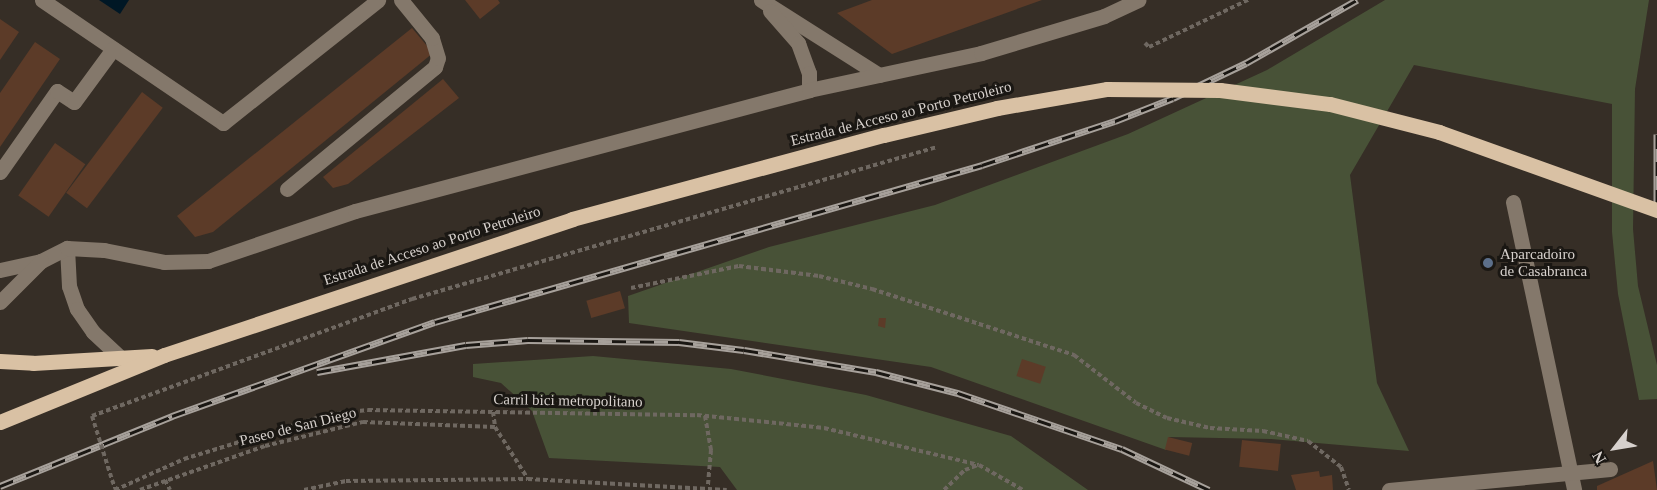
<!DOCTYPE html>
<style>
body{margin:0}
#map{position:relative;width:1657px;height:490px;overflow:hidden;background:#362e26;font-family:"Times New Roman",serif}
div>[style]{position:absolute}
.green>*{inset:0;background:#485237}
.water>*{inset:0;background:#001725}
.building>*{inset:0;background:#5c3b28;transform-origin:0 0}
.path>*{height:4px;margin-top:-2px;transform-origin:0;background:repeating-linear-gradient(90deg,#6f6861 0 4.5px,transparent 0 7.5px)}
.minor>*{height:15px;margin:-7.5px;padding:0 7.5px;transform-origin:7.5px;border-radius:7.5px;background:#84786b}
.major>*{height:15px;margin:-7.5px;padding:0 7.5px;transform-origin:7.5px;border-radius:7.5px;background:#d9c1a4}
.rail>*{height:7px;margin-top:-3.5px;transform-origin:0;background:repeating-linear-gradient(90deg,#1a1713 0 14px,#a7a19b 0 28px);box-sizing:border-box;border-block:2px solid #a7a19b}
.path-bridge>*{height:4px;margin-top:-2px;transform-origin:0;background:repeating-linear-gradient(90deg,#6f6861 0 4.5px,transparent 0 7.5px)}
.major-bridge>*{height:15px;margin:-7.5px;padding:0 7.5px;transform-origin:7.5px;border-radius:7.5px;background:#d9c1a4}
.dots>*{width:16px;height:16px;translate:-50% -50%;box-sizing:border-box;border:3px solid #1a1713;border-radius:50%}
span{translate:-50% -50%;white-space:nowrap;text-align:center;line-height:1.15;-webkit-text-stroke:6px #1a1713;paint-order:stroke}
.street-label{font-size:15px;color:#d7d1cd}
.poi-label{font-size:15px;color:#d7d1cd}
.left{translate:0 -50%;text-align:left}
.north{position:absolute;left:1585px;top:418px;width:60px;height:60px;-webkit-text-stroke:4px #1a1713;paint-order:stroke;rotate:239deg;font-size:16px;font-weight:700;line-height:24px;text-align:center;color:#d7d1cd}
.north::after{content:'';display:block;margin:auto;width:21px;height:27px;background:#d7d1cd;clip-path:polygon(50% 0,100% 100%,50% 72%,0 100%)}
</style>
<div id="map">
<div class="green">
<i style="clip-path:polygon(1385px 0,1649px 0,1635px 89px,1633px 229px,1638px 286px,1657px 365px,1657px 399px,1639px 400px,1618px 294px,1612px 232px,1612px 104px,1414px 65px,1350px 175px,1377px 383px,1409px 451px,1271px 439px,1169px 437px,1166px 450px,931px 367px,629px 323px,628px 296px,769px 247px,935px 205px,1128px 134px,1267px 70px)"></i>
<i style="clip-path:polygon(593px 356px,731px 369px,866px 395px,1011px 436px,1088px 490px,737px 490px,720px 467px,549px 458px,532px 411px,501px 383px,473px 377px,473px 364px)"></i>
</div>
<div class="water">
<i style="clip-path:polygon(99px 0,129px 0,120px 14px)"></i>
</div>
<div class="building">
<i style="clip-path:polygon(465px 0,498px 0,500px 3px,480px 19px)"></i>
<i style="clip-path:polygon(872px 0,1042px 0,892px 54px,837px 13px)"></i>
<i style="clip-path:polygon(0 19px,19px 32px,0 60px)"></i>
<i style="clip-path:polygon(412px 28px,433px 53px,213px 232px,195px 237px,177px 216px)"></i>
<i style="clip-path:polygon(35px 42px,60px 59px,0 147px,0 93px)"></i>
<i style="clip-path:polygon(443px 79px,459px 98px,348px 184px,333px 188px,323px 177px)"></i>
<i style="left:142px;top:92px;width:26px;height:126px;rotate:37deg"></i>
<i style="left:55px;top:143px;width:37px;height:64px;rotate:35deg"></i>
<i style="left:620px;top:291px;width:18px;height:35px;rotate:74deg"></i>
<i style="clip-path:polygon(879px 318px,886px 318px,885px 328px,878px 326px)"></i>
<i style="left:1022px;top:359px;width:25px;height:18px;rotate:18deg"></i>
<i style="left:1168px;top:437px;width:25px;height:13px;rotate:14deg"></i>
<i style="left:1242px;top:440px;width:39px;height:27px;rotate:6deg"></i>
<i style="clip-path:polygon(1653px 461px,1657px 490px,1597px 490px,1597px 486px)"></i>
<i style="clip-path:polygon(1319px 471px,1320px 477px,1332px 475px,1333px 490px,1296px 490px,1291px 475px)"></i>
</div>
<div class="path">
<i style="left:1145px;top:43px;width:6px;rotate:45deg"></i>
<i style="left:1149px;top:47px;width:110px;rotate:-25.4deg"></i>
<i style="left:631px;top:288px;width:110px;rotate:-11.5deg"></i>
<i style="left:739px;top:266px;width:81px;rotate:7.1deg"></i>
<i style="left:819px;top:276px;width:55px;rotate:13.8deg"></i>
<i style="left:872px;top:289px;width:213px;rotate:18.1deg"></i>
<i style="left:1074px;top:355px;width:78px;rotate:37.7deg"></i>
<i style="left:1136px;top:403px;width:34px;rotate:26deg"></i>
<i style="left:1167px;top:418px;width:44px;rotate:13.1deg"></i>
<i style="left:1210px;top:428px;width:53px;rotate:3.2deg"></i>
<i style="left:1263px;top:431px;width:46px;rotate:12.5deg"></i>
<i style="left:1308px;top:441px;width:42px;rotate:38.2deg"></i>
<i style="left:1341px;top:467px;width:24px;rotate:71deg"></i>
<i style="left:493px;top:412px;width:15px;rotate:82deg"></i>
<i style="left:92px;top:416px;width:341px;rotate:-20.1deg"></i>
<i style="left:412px;top:299px;width:547px;rotate:-16.15deg"></i>
<i style="left:705px;top:416px;width:35px;rotate:80deg"></i>
<i style="left:711px;top:450px;width:37px;rotate:95deg"></i>
<i style="left:112px;top:480px;width:11px;rotate:68deg"></i>
<i style="left:165px;top:480px;width:11px;rotate:63deg"></i>
<i style="left:115px;top:490px;width:76px;rotate:-24.2deg"></i>
<i style="left:184px;top:459px;width:153px;rotate:-17.1deg"></i>
<i style="left:330px;top:414px;width:38px;rotate:-6deg"></i>
<i style="left:368px;top:410px;width:329px;rotate:0.9deg"></i>
<i style="left:697px;top:415px;width:128px;rotate:5.8deg"></i>
<i style="left:824px;top:428px;width:159px;rotate:13.4deg"></i>
<i style="left:979px;top:465px;width:51px;rotate:29.6deg"></i>
<i style="left:140px;top:490px;width:133px;rotate:-19.4deg"></i>
<i style="left:265px;top:446px;width:101px;rotate:-13.8deg"></i>
<i style="left:363px;top:422px;width:132px;rotate:2.2deg"></i>
<i style="left:495px;top:427px;width:62px;rotate:57.6deg"></i>
<i style="left:528px;top:479px;width:199px;rotate:3.2deg"></i>
<i style="left:304px;top:490px;width:43px;rotate:-12.1deg"></i>
<i style="left:346px;top:481px;width:181px;rotate:-0.6deg"></i>
<i style="left:944px;top:490px;width:29px;rotate:-44deg"></i>
<i style="left:965px;top:470px;width:14px;rotate:-21deg"></i>
</div>
<div class="minor">
<i style="left:42px;top:0;width:219px;rotate:34.2deg"></i>
<i style="left:223px;top:123px;width:198px;rotate:-38.4deg"></i>
<i style="left:761px;top:0;width:140px;rotate:32.4deg"></i>
<i style="left:770px;top:11px;width:43px;rotate:48.8deg"></i>
<i style="left:798px;top:43px;width:32px;rotate:70deg"></i>
<i style="left:809px;top:73px;width:17px;rotate:90deg"></i>
<i style="left:0;top:172px;width:99px;rotate:-54.9deg"></i>
<i style="left:57px;top:91px;width:20px;rotate:33deg"></i>
<i style="left:74px;top:102px;width:66px;rotate:-53.7deg"></i>
<i style="left:287px;top:189px;width:192px;rotate:-39.5deg"></i>
<i style="left:435px;top:67px;width:9px;rotate:-72deg"></i>
<i style="left:438px;top:58px;width:21px;rotate:-107deg"></i>
<i style="left:432px;top:38px;width:49px;rotate:-129.2deg"></i>
<i style="left:1513px;top:202px;width:294px;rotate:78deg"></i>
<i style="left:67px;top:248px;width:38px;rotate:87deg"></i>
<i style="left:69px;top:286px;width:24px;rotate:71deg"></i>
<i style="left:77px;top:309px;width:28px;rotate:55deg"></i>
<i style="left:93px;top:332px;width:37px;rotate:43deg"></i>
<i style="left:0;top:270px;width:42px;rotate:-12.4deg"></i>
<i style="left:41px;top:261px;width:29px;rotate:-27deg"></i>
<i style="left:67px;top:248px;width:37px;rotate:3deg"></i>
<i style="left:104px;top:250px;width:61px;rotate:11.3deg"></i>
<i style="left:164px;top:262px;width:44px;rotate:-1.3deg"></i>
<i style="left:208px;top:261px;width:155px;rotate:-18.8deg"></i>
<i style="left:355px;top:211px;width:470px;rotate:-14.9deg"></i>
<i style="left:809px;top:90px;width:176px;rotate:-12.1deg"></i>
<i style="left:981px;top:53px;width:128px;rotate:-16.7deg"></i>
<i style="left:1104px;top:16px;width:38px;rotate:-25deg"></i>
<i style="left:0;top:302px;width:58px;rotate:-45deg"></i>
<i style="left:1389px;top:490px;width:222px;rotate:-5.4deg"></i>
</div>
<div class="major">
<i style="left:0;top:361px;width:33px;rotate:3deg"></i>
<i style="left:33px;top:363px;width:119px;rotate:-3.4deg"></i>
<i style="left:0;top:422px;width:177px;rotate:-22.2deg"></i>
<i style="left:164px;top:355px;width:430px;rotate:-18.4deg"></i>
<i style="left:572px;top:219px;width:323px;rotate:-15.1deg"></i>
</div>
<div class="rail">
<i style="left:1657px;top:134px;width:68px;rotate:90deg"></i>
<i style="left:317px;top:372px;width:151px;rotate:-10.3deg"></i>
<i style="left:466px;top:345px;width:62px;rotate:-4.6deg"></i>
<i style="left:528px;top:340px;width:151px;rotate:0.8deg"></i>
<i style="left:679px;top:342px;width:65px;rotate:7deg"></i>
<i style="left:744px;top:350px;width:134px;rotate:9.5deg"></i>
<i style="left:876px;top:372px;width:85px;rotate:14.4deg"></i>
<i style="left:958px;top:393px;width:173px;rotate:18.9deg"></i>
<i style="left:1122px;top:449px;width:96px;rotate:25.2deg"></i>
<i style="left:0;top:486px;width:186px;rotate:-22.1deg"></i>
<i style="left:172px;top:416px;width:279px;rotate:-19.7deg"></i>
<i style="left:435px;top:322px;width:569px;rotate:-16.01deg"></i>
<i style="left:982px;top:165px;width:140px;rotate:-18.3deg"></i>
<i style="left:1115px;top:121px;width:62px;rotate:-21.6deg"></i>
<i style="left:1173px;top:98px;width:81px;rotate:-25.6deg"></i>
<i style="left:1246px;top:63px;width:128px;rotate:-29.6deg"></i>
</div>
<div class="path-bridge">
<i style="left:92px;top:416px;width:67px;rotate:72.6deg"></i>
</div>
<div class="major-bridge">
<i style="left:884px;top:135px;width:116px;rotate:-13.4deg"></i>
<i style="left:997px;top:108px;width:112px;rotate:-9.8deg"></i>
<i style="left:1107px;top:89px;width:113px;rotate:0.5deg"></i>
<i style="left:1220px;top:90px;width:111px;rotate:7.3deg"></i>
<i style="left:1330px;top:104px;width:113px;rotate:14.4deg"></i>
<i style="left:1439px;top:132px;width:232px;rotate:19.7deg"></i>
</div>
<div class="dots">
<i style="left:1488px;top:263px;background:#5c6f8a"></i>
</div>
<div class="street-label">
<span style="left:901px;top:114px;rotate:-14deg">Estrada de Acceso ao Porto Petroleiro</span>
<span style="left:432px;top:246px;rotate:-18deg">Estrada de Acceso ao Porto Petroleiro</span>
<span style="left:568px;top:401px;rotate:1deg">Carril bici metropolitano</span>
<span style="left:298px;top:427px;rotate:-14deg">Paseo de San Diego</span>
</div>
<div class="poi-label">
<span class="left" style="left:1500px;top:263px">Aparcadoiro<br>de Casabranca</span>
</div>
<div class="north">N</div>
</div>
